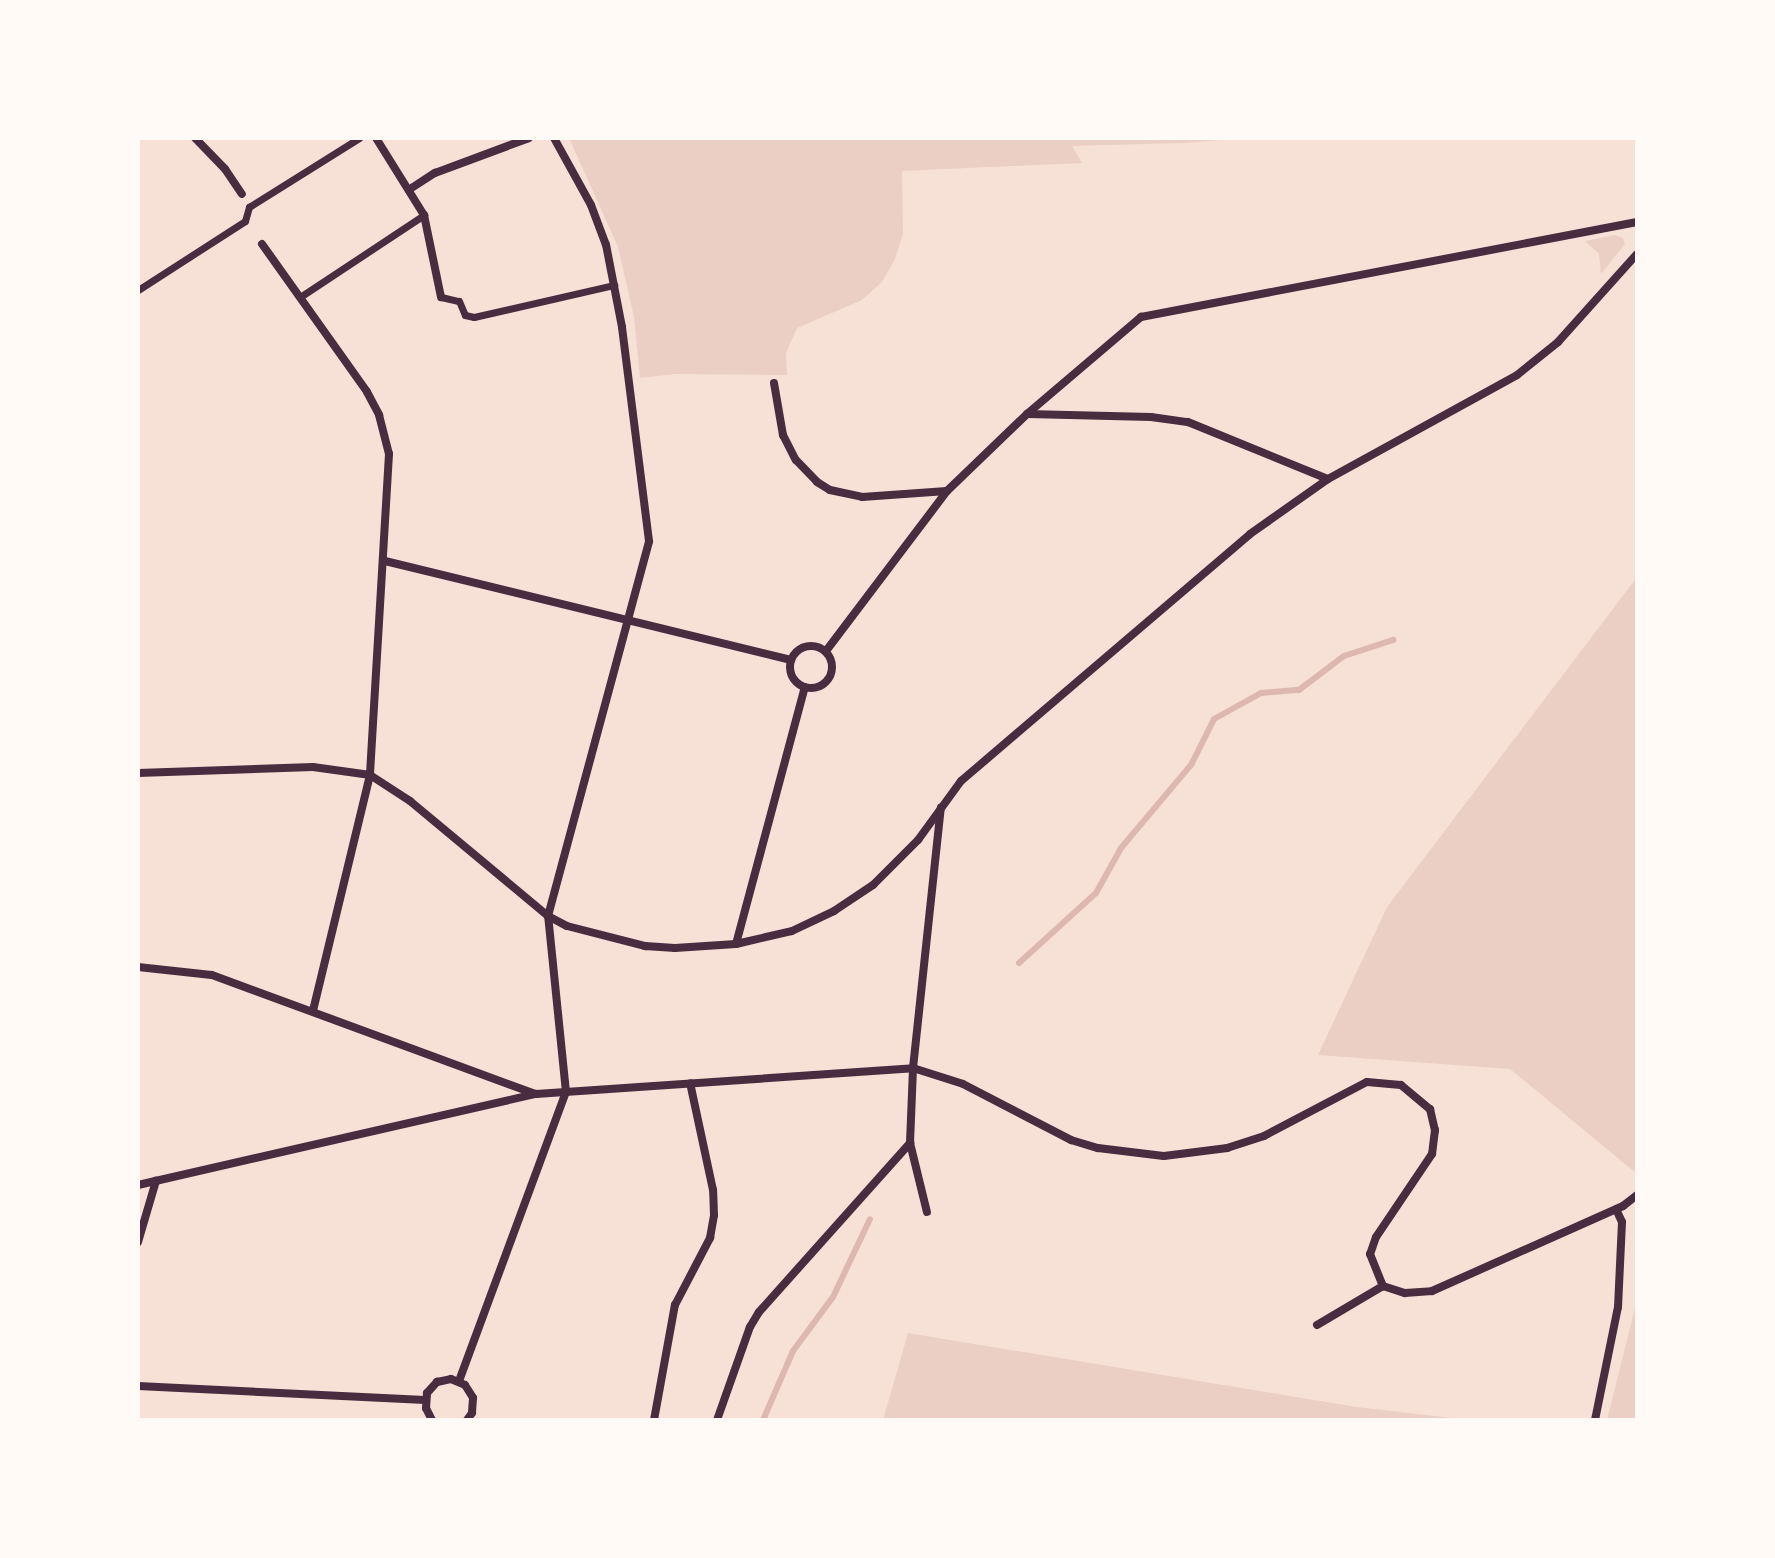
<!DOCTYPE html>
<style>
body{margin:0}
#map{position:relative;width:1775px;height:1558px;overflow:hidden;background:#f7e1d7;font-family:Arial,sans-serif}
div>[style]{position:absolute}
.green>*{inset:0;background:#ebcfc5}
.stream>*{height:6px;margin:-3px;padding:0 3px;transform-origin:3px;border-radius:3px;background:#dcb8b0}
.pedestrian>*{height:7px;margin:-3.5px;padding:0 3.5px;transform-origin:3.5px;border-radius:3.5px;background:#4a2c40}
.minor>*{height:8px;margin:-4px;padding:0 4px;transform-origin:4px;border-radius:4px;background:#4a2c40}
.minor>.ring{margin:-4px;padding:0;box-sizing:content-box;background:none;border:8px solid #4a2c40;border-radius:50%}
span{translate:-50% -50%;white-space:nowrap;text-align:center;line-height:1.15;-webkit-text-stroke:8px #fffaf5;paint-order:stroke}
.frame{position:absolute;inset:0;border:140px solid #fffaf5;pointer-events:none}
</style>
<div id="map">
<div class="green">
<i style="clip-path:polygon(569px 138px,1242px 138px,1184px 143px,1072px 146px,1082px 163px,902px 171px,903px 234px,895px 259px,882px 282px,862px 300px,797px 328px,786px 353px,787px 375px,675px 374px,640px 378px,634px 317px,618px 247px)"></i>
<i style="clip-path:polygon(1615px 235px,1623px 238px,1625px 244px,1601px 274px,1599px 254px,1585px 241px)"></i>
<i style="clip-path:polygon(1637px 577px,1637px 1174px,1510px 1069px,1318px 1055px,1387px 907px)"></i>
<i style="clip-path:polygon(1637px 1300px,1637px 1420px,1607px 1420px)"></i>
<i style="clip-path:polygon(908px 1333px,1357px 1407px,1469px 1420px,883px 1420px)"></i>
</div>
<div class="stream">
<i style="left:1019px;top:963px;width:104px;rotate:-42.3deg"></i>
<i style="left:1096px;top:893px;width:51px;rotate:-60.9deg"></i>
<i style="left:1121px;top:848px;width:109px;rotate:-49.9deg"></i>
<i style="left:1191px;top:765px;width:51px;rotate:-63.4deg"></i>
<i style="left:1214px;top:719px;width:54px;rotate:-29deg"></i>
<i style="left:1261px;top:693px;width:38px;rotate:-5deg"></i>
<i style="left:1299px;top:690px;width:56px;rotate:-37.1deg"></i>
<i style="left:1344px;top:656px;width:52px;rotate:-18.1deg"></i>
<i style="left:763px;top:1420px;width:75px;rotate:-66.5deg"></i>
<i style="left:793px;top:1351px;width:67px;rotate:-53.5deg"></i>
<i style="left:833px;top:1297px;width:86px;rotate:-64.6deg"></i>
</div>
<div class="pedestrian">
<i style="left:138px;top:290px;width:127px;rotate:-32.8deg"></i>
<i style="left:245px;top:221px;width:15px;rotate:-74deg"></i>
<i style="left:249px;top:207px;width:130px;rotate:-32.1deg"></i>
<i style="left:300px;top:297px;width:149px;rotate:-33.5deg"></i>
<i style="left:441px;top:297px;width:18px;rotate:13deg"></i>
<i style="left:459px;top:301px;width:15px;rotate:67deg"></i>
<i style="left:465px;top:315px;width:9px;rotate:13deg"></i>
<i style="left:474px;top:317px;width:144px;rotate:-12.9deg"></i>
</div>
<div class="minor">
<i style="left:195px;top:138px;width:43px;rotate:45.9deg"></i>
<i style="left:225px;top:169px;width:30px;rotate:56deg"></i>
<i style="left:376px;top:138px;width:91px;rotate:58.1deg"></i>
<i style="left:424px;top:215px;width:84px;rotate:78.3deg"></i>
<i style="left:410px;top:189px;width:30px;rotate:-33deg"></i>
<i style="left:435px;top:173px;width:100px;rotate:-20.4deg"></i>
<i style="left:262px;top:244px;width:181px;rotate:54.6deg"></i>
<i style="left:367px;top:392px;width:26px;rotate:62deg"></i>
<i style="left:379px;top:415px;width:40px;rotate:75.6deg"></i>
<i style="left:389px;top:454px;width:322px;rotate:93.4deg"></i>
<i style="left:370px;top:775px;width:242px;rotate:103.6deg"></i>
<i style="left:774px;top:383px;width:53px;rotate:80.2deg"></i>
<i style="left:783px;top:435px;width:28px;rotate:63deg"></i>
<i style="left:796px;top:460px;width:30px;rotate:46deg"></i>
<i style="left:817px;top:482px;width:15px;rotate:32deg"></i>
<i style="left:830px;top:490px;width:33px;rotate:12deg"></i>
<i style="left:862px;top:497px;width:85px;rotate:-4deg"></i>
<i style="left:1027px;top:414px;width:124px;rotate:1.4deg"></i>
<i style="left:1151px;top:417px;width:37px;rotate:8deg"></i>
<i style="left:1188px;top:422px;width:151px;rotate:22.2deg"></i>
<i style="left:385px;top:561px;width:418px;rotate:13.7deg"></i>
<i class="ring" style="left:790px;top:646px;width:34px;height:34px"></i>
<i style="left:826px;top:651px;width:201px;rotate:-52.9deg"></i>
<i style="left:947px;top:491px;width:111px;rotate:-43.9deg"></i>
<i style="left:1027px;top:414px;width:150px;rotate:-40.4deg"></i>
<i style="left:1141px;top:317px;width:505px;rotate:-10.84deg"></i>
<i style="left:138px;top:773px;width:175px;rotate:-2deg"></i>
<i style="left:313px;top:767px;width:58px;rotate:8deg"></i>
<i style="left:370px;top:775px;width:48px;rotate:33deg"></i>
<i style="left:410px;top:801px;width:180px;rotate:39.8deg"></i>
<i style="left:548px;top:916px;width:21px;rotate:28deg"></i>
<i style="left:567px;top:926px;width:81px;rotate:14.4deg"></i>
<i style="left:645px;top:946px;width:30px;rotate:4deg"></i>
<i style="left:675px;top:948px;width:61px;rotate:-3.8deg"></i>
<i style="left:736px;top:944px;width:57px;rotate:-13.1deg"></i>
<i style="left:792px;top:931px;width:47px;rotate:-25.5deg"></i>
<i style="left:834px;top:911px;width:47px;rotate:-33.7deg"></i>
<i style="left:873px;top:885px;width:64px;rotate:-45deg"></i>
<i style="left:918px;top:840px;width:73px;rotate:-53.9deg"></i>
<i style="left:961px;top:781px;width:380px;rotate:-40.5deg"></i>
<i style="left:1250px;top:534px;width:95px;rotate:-35.2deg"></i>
<i style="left:1328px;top:479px;width:216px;rotate:-28.8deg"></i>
<i style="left:1517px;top:375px;width:53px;rotate:-38.8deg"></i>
<i style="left:1558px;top:342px;width:118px;rotate:-48.1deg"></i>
<i style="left:736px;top:944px;width:266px;rotate:-75deg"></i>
<i style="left:138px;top:967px;width:74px;rotate:6.2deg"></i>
<i style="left:212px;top:975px;width:344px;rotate:20.2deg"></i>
<i style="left:910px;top:1143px;width:71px;rotate:76.2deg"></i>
<i style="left:138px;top:1185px;width:408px;rotate:-12.9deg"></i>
<i style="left:536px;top:1094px;width:378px;rotate:-3.9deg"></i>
<i style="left:913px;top:1068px;width:52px;rotate:17.7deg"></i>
<i style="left:963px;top:1084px;width:122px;rotate:27.4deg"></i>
<i style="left:1071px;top:1140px;width:28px;rotate:17deg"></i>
<i style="left:1098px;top:1148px;width:66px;rotate:6.9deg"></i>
<i style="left:1164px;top:1156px;width:64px;rotate:-7.2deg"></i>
<i style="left:1227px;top:1148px;width:39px;rotate:-18deg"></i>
<i style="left:1264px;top:1136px;width:116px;rotate:-27.7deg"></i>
<i style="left:1367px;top:1082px;width:34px;rotate:5deg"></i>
<i style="left:1401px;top:1085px;width:38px;rotate:40deg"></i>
<i style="left:1430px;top:1109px;width:22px;rotate:77deg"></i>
<i style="left:1435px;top:1130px;width:24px;rotate:97deg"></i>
<i style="left:1432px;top:1154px;width:100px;rotate:124deg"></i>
<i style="left:1376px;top:1237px;width:18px;rotate:109deg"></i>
<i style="left:1370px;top:1254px;width:35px;rotate:68deg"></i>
<i style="left:1383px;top:1286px;width:23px;rotate:18deg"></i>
<i style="left:1405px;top:1293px;width:27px;rotate:-4deg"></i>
<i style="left:1432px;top:1291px;width:209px;rotate:-24deg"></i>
<i style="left:1623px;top:1206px;width:18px;rotate:-38deg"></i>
<i style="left:138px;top:1242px;width:64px;rotate:-73.6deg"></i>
<i style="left:1317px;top:1325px;width:77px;rotate:-30.6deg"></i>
<i style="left:459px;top:1381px;width:308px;rotate:-69.7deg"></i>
<i style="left:566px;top:1092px;width:177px;rotate:-95.8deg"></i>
<i style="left:548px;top:916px;width:388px;rotate:-74.9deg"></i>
<i style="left:649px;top:541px;width:216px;rotate:-97.2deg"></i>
<i style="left:622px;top:327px;width:84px;rotate:-101deg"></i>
<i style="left:606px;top:245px;width:43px;rotate:-110.6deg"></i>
<i style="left:591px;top:205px;width:77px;rotate:-118.9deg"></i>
<i style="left:138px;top:1386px;width:287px;rotate:2.8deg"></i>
<i style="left:432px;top:1420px;width:13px;rotate:-117deg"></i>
<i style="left:426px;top:1408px;width:15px;rotate:-86deg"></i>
<i style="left:427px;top:1393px;width:15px;rotate:-48deg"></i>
<i style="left:437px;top:1382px;width:14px;rotate:-12deg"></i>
<i style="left:451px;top:1379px;width:15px;rotate:23deg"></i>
<i style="left:465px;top:1385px;width:15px;rotate:58deg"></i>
<i style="left:473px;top:1398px;width:15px;rotate:94deg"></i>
<i style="left:472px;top:1413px;width:9px;rotate:126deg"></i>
<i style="left:654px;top:1420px;width:117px;rotate:-79.7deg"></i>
<i style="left:675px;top:1305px;width:76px;rotate:-62.4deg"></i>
<i style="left:710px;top:1238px;width:23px;rotate:-80deg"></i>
<i style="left:714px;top:1215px;width:25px;rotate:-92deg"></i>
<i style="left:713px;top:1190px;width:109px;rotate:-102.1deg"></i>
<i style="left:717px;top:1420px;width:99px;rotate:-70.5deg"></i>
<i style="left:750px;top:1327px;width:17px;rotate:-59deg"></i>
<i style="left:759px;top:1312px;width:227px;rotate:-48.2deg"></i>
<i style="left:910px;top:1143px;width:75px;rotate:-87.7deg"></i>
<i style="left:913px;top:1068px;width:262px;rotate:-83.9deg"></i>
<i style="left:1595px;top:1420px;width:115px;rotate:-78.5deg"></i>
<i style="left:1618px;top:1307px;width:85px;rotate:-87.3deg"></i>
<i style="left:1622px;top:1222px;width:14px;rotate:-115deg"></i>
</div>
<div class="frame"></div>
</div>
